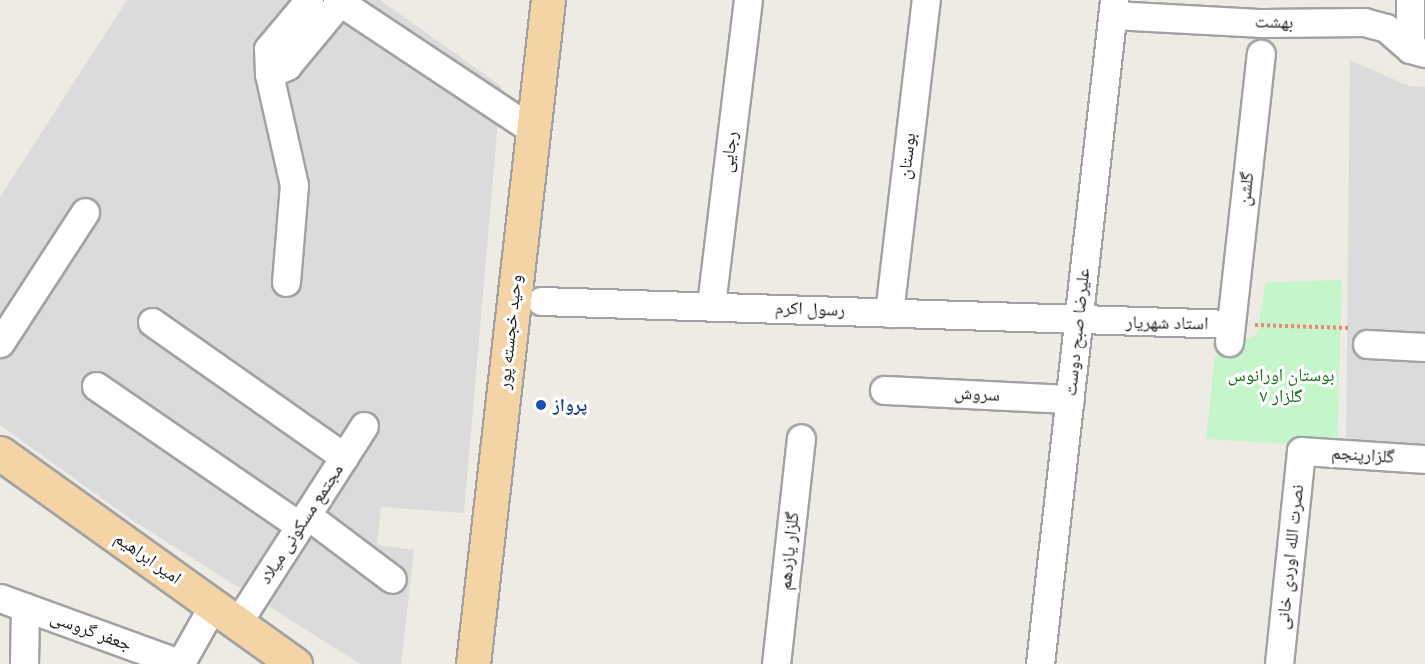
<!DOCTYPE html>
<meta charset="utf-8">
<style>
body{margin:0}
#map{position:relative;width:1425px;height:664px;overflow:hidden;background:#eeebe5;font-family:Roboto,"Noto Naskh Arabic",sans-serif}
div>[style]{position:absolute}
.residential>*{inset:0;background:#dcdbdb}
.park>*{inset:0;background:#c5f5ca}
.path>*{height:4px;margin-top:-2px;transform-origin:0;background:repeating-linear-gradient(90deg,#ef8576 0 3px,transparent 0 6px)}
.roads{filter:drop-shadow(2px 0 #a2a2a2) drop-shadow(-2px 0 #a2a2a2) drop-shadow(0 2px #a2a2a2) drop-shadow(0 -2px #a2a2a2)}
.minor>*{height:27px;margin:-13.5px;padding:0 13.5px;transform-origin:13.5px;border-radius:13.5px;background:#fff}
.major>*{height:33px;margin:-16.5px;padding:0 16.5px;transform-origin:16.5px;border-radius:16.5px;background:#f4d3a4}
.dots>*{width:16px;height:16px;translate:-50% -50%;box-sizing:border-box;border:3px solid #fff;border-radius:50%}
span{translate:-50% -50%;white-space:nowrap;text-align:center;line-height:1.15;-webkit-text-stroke:6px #fff;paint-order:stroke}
.street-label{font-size:18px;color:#1e1e1e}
.park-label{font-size:18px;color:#14741e}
.transit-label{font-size:18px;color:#164399;font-weight:700}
.left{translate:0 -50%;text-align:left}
</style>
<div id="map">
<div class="residential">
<i style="clip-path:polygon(127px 0,380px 0,501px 86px,464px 513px,381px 507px,377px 545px,414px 550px,401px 664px,360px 664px,135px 522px,0 425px,0 197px)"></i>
<i style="clip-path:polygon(1350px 60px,1409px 86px,1425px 87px,1425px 447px,1346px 445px)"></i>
</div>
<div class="park">
<i style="clip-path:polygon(1342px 280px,1337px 447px,1206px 439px,1215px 356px,1257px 334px,1266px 282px)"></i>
</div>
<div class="path">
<i style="left:1255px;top:325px;width:95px;rotate:1.8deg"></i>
</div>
<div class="roads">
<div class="minor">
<i style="left:337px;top:0;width:235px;rotate:33.6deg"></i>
<i style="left:1113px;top:15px;width:150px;rotate:3.1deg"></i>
<i style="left:1263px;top:23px;width:101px;rotate:-0.6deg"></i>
<i style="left:1364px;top:22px;width:23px;rotate:15deg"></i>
<i style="left:1386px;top:28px;width:32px;rotate:41deg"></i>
<i style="left:1410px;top:49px;width:16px;rotate:15deg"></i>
<i style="left:1410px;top:49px;width:49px;rotate:-90deg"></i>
<i style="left:269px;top:74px;width:20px;rotate:-24deg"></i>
<i style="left:287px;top:66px;width:83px;rotate:-50.4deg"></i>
<i style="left:286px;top:282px;width:97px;rotate:-85.3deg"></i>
<i style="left:294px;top:185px;width:114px;rotate:-102.7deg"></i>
<i style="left:269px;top:74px;width:25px;rotate:-92deg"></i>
<i style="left:268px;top:49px;width:64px;rotate:-50.1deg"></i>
<i style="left:541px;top:301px;width:689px;rotate:1.91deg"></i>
<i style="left:711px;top:305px;width:307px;rotate:-83.1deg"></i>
<i style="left:889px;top:313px;width:315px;rotate:-83.3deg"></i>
<i style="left:152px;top:322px;width:235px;rotate:35.1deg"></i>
<i style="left:1229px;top:342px;width:290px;rotate:-83.7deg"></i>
<i style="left:0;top:343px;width:156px;rotate:-57deg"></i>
<i style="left:1367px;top:344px;width:58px;rotate:3deg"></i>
<i style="left:96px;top:386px;width:247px;rotate:34.5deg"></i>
<i style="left:884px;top:390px;width:186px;rotate:2.8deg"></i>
<i style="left:307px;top:515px;width:106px;rotate:37deg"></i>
<i style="left:0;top:598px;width:193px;rotate:20deg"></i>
<i style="left:238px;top:622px;width:233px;rotate:-57.3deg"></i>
<i style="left:24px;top:664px;width:57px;rotate:-89deg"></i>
<i style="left:180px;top:664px;width:69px;rotate:-60.5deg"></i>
<i style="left:776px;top:664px;width:227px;rotate:-83.7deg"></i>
<i style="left:1040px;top:664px;width:668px;rotate:-83.64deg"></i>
<i style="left:1279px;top:664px;width:214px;rotate:-84.1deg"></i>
<i style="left:1301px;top:451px;width:124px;rotate:3.7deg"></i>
</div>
<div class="major">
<i style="left:0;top:453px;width:363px;rotate:35.6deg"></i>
<i style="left:473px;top:664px;width:668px;rotate:-83.56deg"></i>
</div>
</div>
<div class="dots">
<i style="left:541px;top:405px;background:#1a4fb4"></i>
</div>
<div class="street-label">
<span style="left:1274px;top:22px;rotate:1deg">بهشت</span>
<span style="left:729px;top:152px;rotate:-83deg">رجایی</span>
<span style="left:907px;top:156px;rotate:-83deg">بوستان</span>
<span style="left:1246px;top:189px;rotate:-84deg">گلشن</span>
<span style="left:810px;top:309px;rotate:2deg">رسول اکرم</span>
<span style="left:1167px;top:323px;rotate:1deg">استاد شهریار</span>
<span style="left:510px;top:332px;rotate:-84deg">وحید خجسته پور</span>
<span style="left:1077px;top:332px;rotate:-84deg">علیرضا صبح دوست</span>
<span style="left:977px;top:394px;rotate:3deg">سروش</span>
<span style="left:1363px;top:455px;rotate:4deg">گلزارپنجم</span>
<span style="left:301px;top:524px;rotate:-57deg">مجتمع مسکونی میلاد</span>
<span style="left:789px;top:551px;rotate:-84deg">گلزار یازدهم</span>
<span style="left:1290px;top:557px;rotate:-84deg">نصرت الله اوردی خانی</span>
<span style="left:148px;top:558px;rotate:35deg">امیر ابراهیم</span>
<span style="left:91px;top:631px;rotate:20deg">جعفر گروسی</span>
</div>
<div class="park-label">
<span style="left:1281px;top:386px">بوستان اورانوس<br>گلزار ۷</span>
</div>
<div class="transit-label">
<span class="left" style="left:553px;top:405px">پرواز</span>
</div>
</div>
